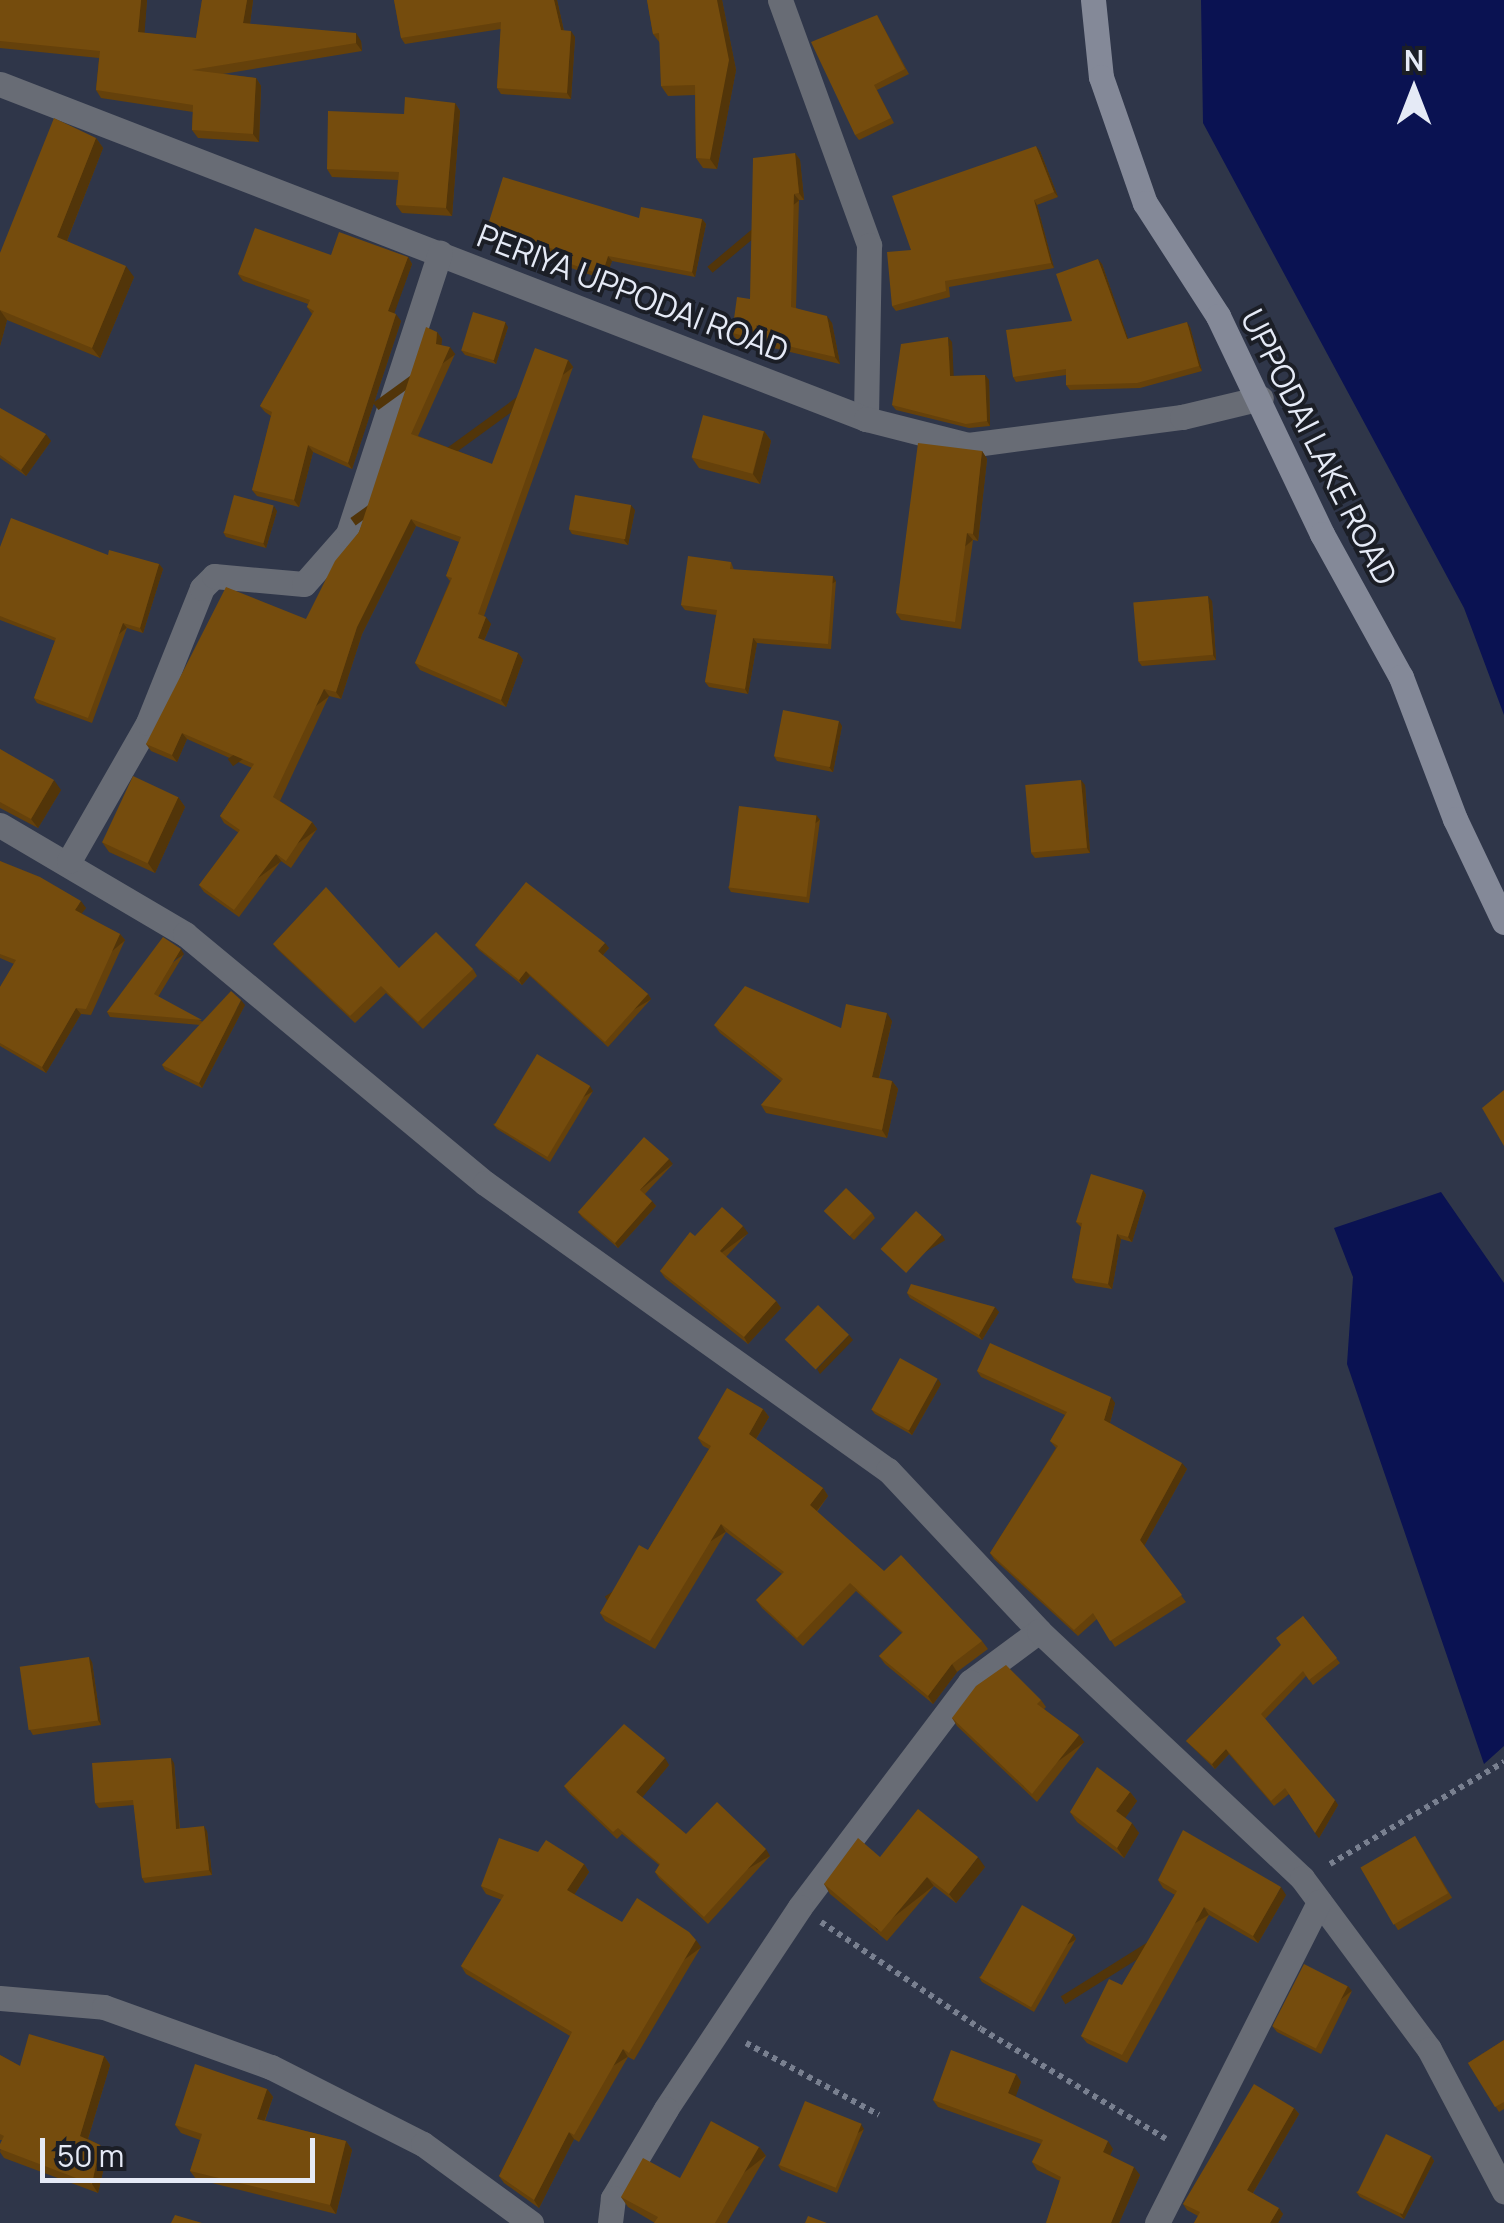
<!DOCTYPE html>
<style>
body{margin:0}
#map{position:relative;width:1504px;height:2223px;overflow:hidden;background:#2f3649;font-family:Manrope,sans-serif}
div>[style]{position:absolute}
.water>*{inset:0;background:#0a1252}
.path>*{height:6px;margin-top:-3px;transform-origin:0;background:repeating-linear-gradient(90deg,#798090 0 5px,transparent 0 10px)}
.street>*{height:25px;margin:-12.5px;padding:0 12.5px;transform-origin:12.5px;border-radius:12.5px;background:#686c75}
.secondary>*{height:25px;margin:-12.5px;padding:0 12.5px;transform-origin:12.5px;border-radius:12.5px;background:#848998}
.wall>*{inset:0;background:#65410b;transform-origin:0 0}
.shaded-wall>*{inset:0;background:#523509;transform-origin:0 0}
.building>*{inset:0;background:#754c0d;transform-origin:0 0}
span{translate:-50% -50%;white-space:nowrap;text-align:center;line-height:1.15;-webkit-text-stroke:8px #1b1e26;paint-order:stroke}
.street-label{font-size:32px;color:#e5eaf6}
.north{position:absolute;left:1364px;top:40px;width:100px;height:100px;-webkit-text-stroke:8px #1b1e26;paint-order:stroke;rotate:0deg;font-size:28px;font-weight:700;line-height:40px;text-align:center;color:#e5eaf6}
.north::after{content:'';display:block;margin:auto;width:35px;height:45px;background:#e5eaf6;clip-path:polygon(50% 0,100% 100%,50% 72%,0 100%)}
.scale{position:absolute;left:40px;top:2138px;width:275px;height:45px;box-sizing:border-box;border:5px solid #e5eaf6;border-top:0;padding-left:12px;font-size:30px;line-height:35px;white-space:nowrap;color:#e5eaf6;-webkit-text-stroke:8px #1b1e26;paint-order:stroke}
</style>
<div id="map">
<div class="water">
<i style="clip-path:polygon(1201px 0,1504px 0,1504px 715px,1464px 608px,1203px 123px)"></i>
<i style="clip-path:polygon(1441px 1192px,1504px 1283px,1504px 1746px,1484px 1764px,1347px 1364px,1353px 1277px,1334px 1228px)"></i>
</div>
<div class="path">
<i style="left:1330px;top:1864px;width:202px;rotate:-30.4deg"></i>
<i style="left:821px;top:1922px;width:192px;rotate:33.8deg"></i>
<i style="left:981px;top:2029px;width:215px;rotate:30.7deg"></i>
<i style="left:746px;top:2043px;width:151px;rotate:28.4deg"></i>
</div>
<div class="street">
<i style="left:780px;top:0;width:261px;rotate:70deg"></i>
<i style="left:869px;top:245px;width:174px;rotate:91deg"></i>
<i style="left:0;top:84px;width:929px;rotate:21.15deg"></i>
<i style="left:866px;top:419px;width:105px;rotate:14.3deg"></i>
<i style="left:968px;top:445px;width:216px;rotate:-7.5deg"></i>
<i style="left:1182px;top:417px;width:81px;rotate:-13.5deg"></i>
<i style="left:0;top:825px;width:215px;rotate:30.5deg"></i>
<i style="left:185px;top:934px;width:390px;rotate:39.7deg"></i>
<i style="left:485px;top:1183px;width:495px;rotate:35.5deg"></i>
<i style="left:888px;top:1470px;width:221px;rotate:46.8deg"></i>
<i style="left:1039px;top:1631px;width:86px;rotate:143.5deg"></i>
<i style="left:970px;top:1682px;width:282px;rotate:127.1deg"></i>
<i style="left:800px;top:1907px;width:242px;rotate:123.6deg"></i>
<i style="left:666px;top:2109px;width:104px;rotate:120.8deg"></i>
<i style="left:613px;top:2198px;width:25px;rotate:97deg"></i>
<i style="left:69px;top:861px;width:159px;rotate:-60.2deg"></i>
<i style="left:148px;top:723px;width:145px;rotate:-68.2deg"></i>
<i style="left:202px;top:588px;width:17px;rotate:-45deg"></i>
<i style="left:214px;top:576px;width:90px;rotate:5.1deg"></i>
<i style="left:304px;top:584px;width:67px;rotate:-48.7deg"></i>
<i style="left:348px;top:534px;width:296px;rotate:-71.9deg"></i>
<i style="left:1039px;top:1631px;width:361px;rotate:43.2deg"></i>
<i style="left:1302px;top:1878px;width:213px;rotate:53.4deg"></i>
<i style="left:1429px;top:2049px;width:161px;rotate:62.2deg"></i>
<i style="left:0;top:1998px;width:104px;rotate:4.9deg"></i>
<i style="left:104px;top:2007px;width:177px;rotate:19.8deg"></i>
<i style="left:271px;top:2067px;width:170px;rotate:26.9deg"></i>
<i style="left:423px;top:2144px;width:134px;rotate:36.2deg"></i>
<i style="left:1157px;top:2223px;width:360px;rotate:-63.2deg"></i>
</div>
<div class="secondary">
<i style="left:1093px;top:0;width:77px;rotate:84.1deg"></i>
<i style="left:1101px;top:77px;width:133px;rotate:70.8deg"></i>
<i style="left:1145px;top:203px;width:135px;rotate:57.1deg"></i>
<i style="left:1218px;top:316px;width:242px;rotate:64.5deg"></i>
<i style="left:1322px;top:534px;width:163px;rotate:61.1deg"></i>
<i style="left:1401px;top:677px;width:152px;rotate:69.2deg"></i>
<i style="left:1455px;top:819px;width:114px;rotate:64.6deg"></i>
</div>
<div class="wall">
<i style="clip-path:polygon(0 0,147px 0,144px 33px,196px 38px,202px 0,253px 0,250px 24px,361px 41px,362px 51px,223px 74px,256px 78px,261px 86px,259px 142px,198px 138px,192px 130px,193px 112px,101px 98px,96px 90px,99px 58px,0 48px)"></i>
<i style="clip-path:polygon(394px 0,557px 0,564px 31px,575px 37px,571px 99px,501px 94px,497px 88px,501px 29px,405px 44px,401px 38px)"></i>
<i style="clip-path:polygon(647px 0,722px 0,736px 70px,717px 169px,703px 168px,696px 158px,695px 95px,668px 96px,661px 86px,660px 43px,653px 34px)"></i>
<i style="clip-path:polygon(877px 15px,909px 74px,877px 90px,894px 123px,859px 140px,855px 135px)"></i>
<i style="clip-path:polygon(455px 103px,460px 111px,452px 216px,402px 213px,396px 205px,398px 180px,332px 177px,327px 169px,404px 114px)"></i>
<i style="clip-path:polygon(96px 138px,103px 148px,67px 241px,134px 277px,100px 358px,7px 320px,0 346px,0 253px)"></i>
<i style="clip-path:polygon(1040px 151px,1058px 197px,1037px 205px,1054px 268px,949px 287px,950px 297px,896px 311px,892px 306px)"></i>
<i style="clip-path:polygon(795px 153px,800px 160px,804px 200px,799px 200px,796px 308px,832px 323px,840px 364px,736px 339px,732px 333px,750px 299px)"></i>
<i style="clip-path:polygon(639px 218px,702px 219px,706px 224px,695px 277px,612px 261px,605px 280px,554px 262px,551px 257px,552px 253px,490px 233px,487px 228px)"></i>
<i style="clip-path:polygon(331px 255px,408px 257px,412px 264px,394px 313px,401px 321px,352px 469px,313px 452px,299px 507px,257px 496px,252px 490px,271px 416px,265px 412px,260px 406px,312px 314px,307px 307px,308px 304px,243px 281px,238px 274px)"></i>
<i style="clip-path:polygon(1102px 264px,1128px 339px,1190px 327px,1202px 371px,1140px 388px,1070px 390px,1066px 385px,1066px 375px,1016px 382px,1013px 377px,1072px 321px)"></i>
<i style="clip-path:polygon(508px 327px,496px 364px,465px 355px,461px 350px)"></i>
<i style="clip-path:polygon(437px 332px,442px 339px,441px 345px,455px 354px,418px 436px,492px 464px,568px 360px,573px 367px,484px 616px,491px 624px,484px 641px,518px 653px,523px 660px,506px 707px,420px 670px,415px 663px,450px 581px,446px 576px,459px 542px,416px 526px,362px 634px,341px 699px,329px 696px,280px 801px,312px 822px,317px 829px,291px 868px,281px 861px,239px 917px,204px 892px,199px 885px,239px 833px,224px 823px,220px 816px,252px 768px,187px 739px,177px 762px,151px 751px,146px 744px,306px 619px,359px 532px)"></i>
<i style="clip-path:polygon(952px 342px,953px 376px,985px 375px,989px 380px,990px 426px,969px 428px,896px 410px,892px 405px)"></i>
<i style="clip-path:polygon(0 408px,51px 441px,26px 476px,0 458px)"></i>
<i style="clip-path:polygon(764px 431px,771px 441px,760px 484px,699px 468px,692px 458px)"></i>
<i style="clip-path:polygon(982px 451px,987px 459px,978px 541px,973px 540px,961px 629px,901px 620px,896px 613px)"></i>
<i style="clip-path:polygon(635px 510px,628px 545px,572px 534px,569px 529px)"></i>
<i style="clip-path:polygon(277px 511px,266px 548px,226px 537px,223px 532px)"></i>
<i style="clip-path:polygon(0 547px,108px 555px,159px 564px,163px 569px,143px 633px,127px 628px,92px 723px,37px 703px,34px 698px,55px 641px,0 620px)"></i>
<i style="clip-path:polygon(731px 562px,734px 570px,836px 581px,831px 649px,757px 643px,748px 694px,709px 687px,705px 682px,716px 615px,685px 610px,681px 605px)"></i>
<i style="clip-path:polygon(1212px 601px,1216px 660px,1142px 666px,1138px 661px)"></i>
<i style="clip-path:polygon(842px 726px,833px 772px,777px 761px,774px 756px)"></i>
<i style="clip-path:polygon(0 749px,61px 790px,38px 828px,0 808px)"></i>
<i style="clip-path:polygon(1085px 785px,1090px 853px,1035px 858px,1031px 853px)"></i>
<i style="clip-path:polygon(178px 797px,185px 807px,155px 873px,109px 852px,102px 842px)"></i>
<i style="clip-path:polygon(816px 815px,820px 820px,809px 903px,731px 892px,728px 887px)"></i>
<i style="clip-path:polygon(0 861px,86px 908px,81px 914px,120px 934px,125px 940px,91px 1015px,81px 1014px,46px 1073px,0 1046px,0 987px,14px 964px,0 958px)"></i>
<i style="clip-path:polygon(273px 944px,399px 968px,473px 969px,477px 976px,423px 1029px,386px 993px,355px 1023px,278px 950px)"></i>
<i style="clip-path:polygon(475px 945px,609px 948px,603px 955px,648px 994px,651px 999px,608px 1047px,530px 976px,522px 985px,479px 950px)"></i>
<i style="clip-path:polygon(184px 954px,158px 997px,203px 1022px,245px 1005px,202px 1088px,165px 1070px,162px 1065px,200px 1025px,110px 1017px,107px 1012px)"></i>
<i style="clip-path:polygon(892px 1021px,879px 1078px,892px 1081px,898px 1089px,887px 1138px,766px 1113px,761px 1105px,781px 1081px,720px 1033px,714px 1025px,841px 1028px)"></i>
<i style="clip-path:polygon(593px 1091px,550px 1162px,497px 1129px,493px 1124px)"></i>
<i style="clip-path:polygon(673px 1164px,645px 1194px,656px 1206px,618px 1248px,582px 1217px,578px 1212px)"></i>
<i style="clip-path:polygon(1143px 1190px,1146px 1195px,1132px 1242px,1121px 1239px,1112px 1289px,1076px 1283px,1072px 1278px,1081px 1227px,1076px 1222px)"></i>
<i style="clip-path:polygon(824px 1211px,872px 1213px,875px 1218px,854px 1240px)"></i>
<i style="clip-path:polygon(748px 1233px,726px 1257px,776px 1301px,781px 1308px,748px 1344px,665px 1278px,660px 1271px,695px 1236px)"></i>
<i style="clip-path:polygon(907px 1293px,999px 1312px,982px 1340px,910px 1298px)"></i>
<i style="clip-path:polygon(977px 1371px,1115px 1403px,1110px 1423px,1187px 1469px,1144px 1546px,1186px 1602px,1115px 1647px,1097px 1619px,1078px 1636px,994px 1559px,990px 1553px,1056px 1448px,1050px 1441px,1065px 1415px,981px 1377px)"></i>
<i style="clip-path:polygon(941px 1384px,912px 1435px,875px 1414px,871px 1409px)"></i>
<i style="clip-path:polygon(763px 1409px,769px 1417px,756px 1439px,823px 1488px,828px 1496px,817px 1512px,884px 1571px,982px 1641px,988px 1649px,957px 1672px,933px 1704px,885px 1664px,879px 1656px,902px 1633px,856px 1591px,803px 1646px,762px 1608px,756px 1600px,782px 1574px,726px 1532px,655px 1649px,605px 1621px,600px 1613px,648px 1550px,709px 1449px,703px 1446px,698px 1438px)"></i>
<i style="clip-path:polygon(1303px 1616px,1340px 1663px,1313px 1685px,1306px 1676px,1265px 1719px,1338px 1805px,1319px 1838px,1289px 1794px,1274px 1806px,1229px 1754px,1215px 1769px,1186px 1741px,1281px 1645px)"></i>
<i style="clip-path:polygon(92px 1662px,101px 1725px,33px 1735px,30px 1730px)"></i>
<i style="clip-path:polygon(1041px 1700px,1046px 1707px,1044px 1709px,1084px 1742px,1037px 1802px,957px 1726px,952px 1718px)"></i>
<i style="clip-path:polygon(174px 1763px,180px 1828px,207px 1831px,212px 1875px,145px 1883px,142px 1878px,134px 1805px,99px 1808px,95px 1803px)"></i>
<i style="clip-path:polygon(669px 1765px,642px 1797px,686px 1834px,770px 1856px,708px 1924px,659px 1878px,655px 1872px,659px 1865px,622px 1834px,617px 1839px,569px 1793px,564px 1786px)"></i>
<i style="clip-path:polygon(1130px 1792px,1137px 1801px,1125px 1818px,1139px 1833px,1124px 1858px,1077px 1822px,1070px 1812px)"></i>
<i style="left:1415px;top:1836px;width:72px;height:63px;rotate:59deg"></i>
<i style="clip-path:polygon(538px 1852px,584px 1864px,589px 1872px,574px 1895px,622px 1922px,701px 1947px,634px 2060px,628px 2057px,579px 2142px,574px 2139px,539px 2208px,504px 2183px,499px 2176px,570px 2036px,466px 1974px,461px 1966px,502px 1900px,486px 1894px,481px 1886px)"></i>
<i style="clip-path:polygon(880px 1857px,985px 1867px,956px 1903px,934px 1886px,887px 1941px,830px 1894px,824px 1884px)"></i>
<i style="clip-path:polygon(1158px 1880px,1286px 1895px,1258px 1943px,1209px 1915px,1127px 2063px,1087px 2043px,1081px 2036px,1122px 1985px,1175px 1895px,1163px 1888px)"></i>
<i style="clip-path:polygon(1073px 1934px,1076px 1939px,1034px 2012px,982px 1982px,979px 1977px)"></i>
<i style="clip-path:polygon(1352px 1991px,1321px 2054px,1277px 2032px,1273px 2027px)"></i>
<i style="clip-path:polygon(1504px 2040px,1504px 2109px,1499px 2112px,1468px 2063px)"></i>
<i style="clip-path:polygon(0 2055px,20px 2066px,104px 2056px,110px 2065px,88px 2139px,100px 2145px,107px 2154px,98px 2193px,4px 2158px,0 2152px,2px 2140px,0 2140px)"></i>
<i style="clip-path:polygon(1016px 2074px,1021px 2082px,1015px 2097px,1113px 2149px,1110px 2155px,1140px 2175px,1119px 2223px,1046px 2223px,1060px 2181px,1037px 2170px,1032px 2162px,1041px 2144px,938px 2107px,933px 2100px)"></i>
<i style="clip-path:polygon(267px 2089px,273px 2097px,265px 2121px,346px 2141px,352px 2150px,336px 2214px,196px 2179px,190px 2171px,200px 2140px,181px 2133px,175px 2125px)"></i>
<i style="clip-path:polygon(1294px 2108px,1299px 2114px,1253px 2193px,1283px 2214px,1278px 2223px,1194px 2223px,1198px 2216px,1187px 2210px,1183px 2204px)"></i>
<i style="clip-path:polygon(864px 2129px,837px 2193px,781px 2170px,778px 2165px)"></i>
<i style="clip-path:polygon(759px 2147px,766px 2156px,727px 2223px,655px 2223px,628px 2207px,621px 2197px,680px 2178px)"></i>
<i style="clip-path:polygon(1431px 2156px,1434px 2161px,1404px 2219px,1360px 2197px,1356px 2192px)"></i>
</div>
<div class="shaded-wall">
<i style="clip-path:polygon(141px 0,147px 0,144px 40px,138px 32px)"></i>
<i style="clip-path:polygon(247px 0,253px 0,249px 31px,243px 23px)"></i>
<i style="clip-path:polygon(554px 0,557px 0,565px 36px,561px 30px)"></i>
<i style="clip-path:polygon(717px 0,722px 0,736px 70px,717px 169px,710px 159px)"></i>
<i style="clip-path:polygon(571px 31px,575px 37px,571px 99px,567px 93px)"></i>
<i style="clip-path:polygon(356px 33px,361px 41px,362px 51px,356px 43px)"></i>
<i style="clip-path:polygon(256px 78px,261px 86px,259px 142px,253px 134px)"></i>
<i style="clip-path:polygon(455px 103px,460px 111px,452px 216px,446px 208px)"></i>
<i style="clip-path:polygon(96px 138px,103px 148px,64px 248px,57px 237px)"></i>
<i style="clip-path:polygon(1036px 146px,1040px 151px,1058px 197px,1054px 192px)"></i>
<i style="clip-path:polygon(795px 153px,800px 160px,804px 200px,799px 193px)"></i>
<i style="left:794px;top:194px;width:8px;height:113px;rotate:50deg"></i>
<i style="clip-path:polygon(1034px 200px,1037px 205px,1054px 268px,1051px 263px)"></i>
<i style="clip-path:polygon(702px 219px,706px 224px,695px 277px,692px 272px)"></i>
<i style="clip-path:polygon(608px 256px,612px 261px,605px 280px,602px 275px)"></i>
<i style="clip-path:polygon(408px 257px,412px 264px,393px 317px,388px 311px)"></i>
<i style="clip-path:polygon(1098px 259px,1102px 264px,1130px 344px,1127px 339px)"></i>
<i style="clip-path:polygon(126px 266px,134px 277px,100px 358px,92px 348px)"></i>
<i style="clip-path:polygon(0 310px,7px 320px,0 346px)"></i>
<i style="clip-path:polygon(396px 314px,401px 321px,352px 469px,348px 463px)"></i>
<i style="clip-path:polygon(827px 316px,832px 323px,840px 364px,835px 357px)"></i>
<i style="clip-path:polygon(505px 322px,508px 327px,496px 364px,493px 360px)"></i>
<i style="clip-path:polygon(1187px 322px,1190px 327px,1202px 371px,1199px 366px)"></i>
<i style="clip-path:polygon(437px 332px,442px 339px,441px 351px,436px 344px)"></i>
<i style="clip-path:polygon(948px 337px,952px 342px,954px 381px,950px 376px)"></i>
<i style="left:450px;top:347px;width:9px;height:95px;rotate:54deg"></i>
<i style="left:568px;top:360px;width:9px;height:269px;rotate:54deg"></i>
<i style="clip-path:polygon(985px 375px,989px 380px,990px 426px,987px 421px)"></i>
<i style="clip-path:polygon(764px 431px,771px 441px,760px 484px,753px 474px)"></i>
<i style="clip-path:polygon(46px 434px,51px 441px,26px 476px,21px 470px)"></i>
<i style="clip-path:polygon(308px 445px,313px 452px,299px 507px,294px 500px)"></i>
<i style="clip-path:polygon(982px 451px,987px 459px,978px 541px,973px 534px)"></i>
<i style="clip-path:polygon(631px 505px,635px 510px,628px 545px,624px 540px)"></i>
<i style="clip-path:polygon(274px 506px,277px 511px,266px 548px,263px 543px)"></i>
<i style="clip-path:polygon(411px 519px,416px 526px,362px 634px,341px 699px,336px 692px,357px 627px)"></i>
<i style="left:967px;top:533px;width:9px;height:90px;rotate:49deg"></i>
<i style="clip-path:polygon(159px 564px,163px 569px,143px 633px,140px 628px)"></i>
<i style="left:833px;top:576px;width:6px;height:68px;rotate:59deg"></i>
<i style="clip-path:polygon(1208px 596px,1212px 601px,1216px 660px,1213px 655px)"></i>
<i style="clip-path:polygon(486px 617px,491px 624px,482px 645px,478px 638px)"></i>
<i style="left:123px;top:623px;width:6px;height:101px;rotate:51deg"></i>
<i style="clip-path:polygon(753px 638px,757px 643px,748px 694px,745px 689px)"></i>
<i style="clip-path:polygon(518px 653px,523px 660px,506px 707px,501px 700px)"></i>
<i style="left:324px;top:689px;width:9px;height:119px;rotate:54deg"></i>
<i style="clip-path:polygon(839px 721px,842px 726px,833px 772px,829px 767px)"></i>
<i style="clip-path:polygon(182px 733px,187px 739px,177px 762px,172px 755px)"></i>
<i style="clip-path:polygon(54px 780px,61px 790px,38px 828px,31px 819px)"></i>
<i style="clip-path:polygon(1081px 780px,1085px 785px,1090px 853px,1087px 848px)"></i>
<i style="clip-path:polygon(178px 797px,185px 807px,155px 873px,148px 863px)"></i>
<i style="left:816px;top:815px;width:6px;height:84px;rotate:51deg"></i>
<i style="left:312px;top:822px;width:9px;height:47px;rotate:54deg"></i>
<i style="left:276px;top:854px;width:9px;height:70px;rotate:54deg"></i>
<i style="clip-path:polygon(81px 901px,86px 908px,79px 917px,75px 910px)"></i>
<i style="left:120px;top:934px;width:8px;height:82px;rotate:50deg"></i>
<i style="clip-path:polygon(605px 943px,609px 948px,602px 956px,598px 951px)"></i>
<i style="left:181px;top:949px;width:6px;height:52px;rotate:59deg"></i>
<i style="clip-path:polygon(526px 971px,530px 976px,522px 985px,519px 980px)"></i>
<i style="left:648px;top:994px;width:6px;height:64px;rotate:59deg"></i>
<i style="clip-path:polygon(241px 1000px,245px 1005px,202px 1088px,199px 1083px)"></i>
<i style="clip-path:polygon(76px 1008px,81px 1014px,46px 1073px,42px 1067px)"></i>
<i style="clip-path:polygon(887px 1013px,892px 1021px,877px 1085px,872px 1077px)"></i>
<i style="clip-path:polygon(892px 1081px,898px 1089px,887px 1138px,882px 1130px)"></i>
<i style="left:590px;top:1086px;width:6px;height:83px;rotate:59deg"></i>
<i style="left:669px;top:1159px;width:6px;height:42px;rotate:51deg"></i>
<i style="clip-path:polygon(1143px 1190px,1146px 1195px,1132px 1242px,1128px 1237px)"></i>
<i style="clip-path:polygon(652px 1201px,656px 1206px,618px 1248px,615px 1243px)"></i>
<i style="left:743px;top:1226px;width:9px;height:34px;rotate:54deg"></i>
<i style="clip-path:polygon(1117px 1234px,1121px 1239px,1112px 1289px,1108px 1284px)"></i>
<i style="left:942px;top:1235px;width:6px;height:52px;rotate:59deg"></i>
<i style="clip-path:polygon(776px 1301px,781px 1308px,748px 1344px,744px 1337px)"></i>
<i style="clip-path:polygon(995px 1307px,999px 1312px,982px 1340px,979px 1335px)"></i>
<i style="clip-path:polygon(849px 1335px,853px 1340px,820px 1374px,817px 1369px)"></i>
<i style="clip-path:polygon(938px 1379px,941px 1384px,912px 1435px,908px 1430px)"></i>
<i style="clip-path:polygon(1111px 1397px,1115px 1403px,1109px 1426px,1104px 1420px)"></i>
<i style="clip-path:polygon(763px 1409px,769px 1417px,754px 1442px,749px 1434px)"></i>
<i style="clip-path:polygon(1182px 1463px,1187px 1469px,1144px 1546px,1140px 1540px)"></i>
<i style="clip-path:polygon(823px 1488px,828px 1496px,815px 1513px,810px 1505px)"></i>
<i style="left:721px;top:1524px;width:9px;height:137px;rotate:58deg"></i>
<i style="clip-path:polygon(89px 1657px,92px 1662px,101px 1725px,98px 1720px)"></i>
<i style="clip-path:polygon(952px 1664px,957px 1672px,933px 1704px,928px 1696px)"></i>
<i style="left:1079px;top:1735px;width:9px;height:75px;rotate:54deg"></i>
<i style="clip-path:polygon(1226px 1749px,1229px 1754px,1215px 1769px,1212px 1764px)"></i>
<i style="clip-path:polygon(171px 1758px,174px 1763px,180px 1834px,176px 1829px)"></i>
<i style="clip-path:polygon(665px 1758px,669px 1765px,641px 1799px,636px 1792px)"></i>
<i style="clip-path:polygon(1130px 1792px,1137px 1801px,1123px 1821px,1116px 1811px)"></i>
<i style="clip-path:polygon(1335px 1800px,1338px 1805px,1319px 1838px,1315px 1833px)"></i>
<i style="clip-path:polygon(1132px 1823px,1139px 1833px,1124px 1858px,1117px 1848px)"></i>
<i style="clip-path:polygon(204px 1826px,207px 1831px,212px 1875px,209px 1870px)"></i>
<i style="left:766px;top:1849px;width:8px;height:92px;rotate:60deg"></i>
<i style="clip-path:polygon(978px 1857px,985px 1867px,956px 1903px,949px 1894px)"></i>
<i style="clip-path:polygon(584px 1864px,589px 1872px,572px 1898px,567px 1890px)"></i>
<i style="left:927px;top:1877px;width:11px;height:72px;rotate:52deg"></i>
<i style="clip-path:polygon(1281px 1887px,1286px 1895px,1258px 1943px,1253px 1936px)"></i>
<i style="left:1204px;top:1907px;width:9px;height:169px;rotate:58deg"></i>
<i style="left:1073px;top:1934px;width:6px;height:84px;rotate:59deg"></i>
<i style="left:696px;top:1940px;width:9px;height:131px;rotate:54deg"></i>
<i style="left:1348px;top:1986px;width:6px;height:70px;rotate:51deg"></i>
<i style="left:623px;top:2049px;width:9px;height:99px;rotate:58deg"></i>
<i style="clip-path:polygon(104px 2056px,110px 2065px,86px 2145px,80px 2136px)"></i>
<i style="clip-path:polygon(1016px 2074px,1021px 2082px,1014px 2101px,1008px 2093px)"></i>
<i style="clip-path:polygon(267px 2089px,273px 2097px,262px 2127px,257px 2119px)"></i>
<i style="clip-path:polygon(1294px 2108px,1299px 2114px,1251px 2196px,1247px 2190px)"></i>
<i style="left:861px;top:2124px;width:6px;height:69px;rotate:59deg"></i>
<i style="clip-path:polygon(569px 2132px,574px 2139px,539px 2208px,534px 2200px)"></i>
<i style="clip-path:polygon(346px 2141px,352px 2150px,336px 2214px,330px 2205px)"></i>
<i style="clip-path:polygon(1108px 2141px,1113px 2149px,1108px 2159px,1103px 2152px)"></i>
<i style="clip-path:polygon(100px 2145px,107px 2154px,98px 2193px,92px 2184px)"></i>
<i style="left:759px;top:2147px;width:11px;height:88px;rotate:52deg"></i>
<i style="clip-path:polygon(1431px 2156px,1434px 2161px,1404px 2219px,1400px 2214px)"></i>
<i style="clip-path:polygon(1134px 2167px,1140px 2175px,1119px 2223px,1111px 2223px)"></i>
<i style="clip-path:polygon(1279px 2208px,1283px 2214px,1278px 2223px,1270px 2223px)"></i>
</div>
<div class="building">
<i style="clip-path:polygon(0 0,141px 0,138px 32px,196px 38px,202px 0,247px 0,243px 23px,356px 33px,356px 43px,192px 70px,256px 78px,253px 134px,192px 130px,193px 105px,96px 90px,100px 51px,0 41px)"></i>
<i style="clip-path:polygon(394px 0,554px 0,561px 30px,571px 31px,567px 93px,497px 88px,501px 22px,401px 38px)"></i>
<i style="clip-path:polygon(647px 0,717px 0,729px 60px,710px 159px,696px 158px,695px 85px,661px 86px,659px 33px,653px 34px)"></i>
<i style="clip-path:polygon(877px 15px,905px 69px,874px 85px,891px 118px,855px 135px,811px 42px)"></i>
<i style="clip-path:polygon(405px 97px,455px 103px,446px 208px,396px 205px,399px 172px,327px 169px,328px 111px,404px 114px)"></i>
<i style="clip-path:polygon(54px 118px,96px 138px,57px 237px,126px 266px,92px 348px,0 310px,0 253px)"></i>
<i style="clip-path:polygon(1036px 146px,1054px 192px,1034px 200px,1051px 263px,945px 281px,946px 291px,892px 306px,887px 252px,911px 250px,892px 196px)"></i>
<i style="clip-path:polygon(795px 153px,799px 193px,794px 194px,791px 307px,827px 316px,835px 357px,732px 333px,737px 297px,750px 299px,753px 158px)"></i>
<i style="clip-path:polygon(503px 177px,639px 218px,641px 207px,702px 219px,692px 272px,608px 256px,602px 275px,551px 257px,553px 249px,487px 228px)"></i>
<i style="clip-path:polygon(255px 228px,331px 255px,339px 232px,408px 257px,388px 311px,396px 314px,348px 463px,308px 445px,294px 500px,252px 490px,272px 412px,260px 406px,314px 311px,307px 307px,310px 300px,238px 274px)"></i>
<i style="clip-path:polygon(1098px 259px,1127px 339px,1187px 322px,1199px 366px,1137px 383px,1066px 385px,1066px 369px,1013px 377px,1006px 330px,1072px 321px,1056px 274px)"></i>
<i style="left:473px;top:312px;width:34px;height:40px;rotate:17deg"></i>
<i style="clip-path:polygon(426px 327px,437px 332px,436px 344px,450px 347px,411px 434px,492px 464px,535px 348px,568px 360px,478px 614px,486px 617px,478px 638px,518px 653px,501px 700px,415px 663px,452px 578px,446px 576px,461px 537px,411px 519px,357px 627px,336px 692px,324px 689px,273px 797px,312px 822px,286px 861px,276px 854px,234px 910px,199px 885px,240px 830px,220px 816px,254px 764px,182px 733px,172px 755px,146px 744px,226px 587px,306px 619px,335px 561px,359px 532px)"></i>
<i style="clip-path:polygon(948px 337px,950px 376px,985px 375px,987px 421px,966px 424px,892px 405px,901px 344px)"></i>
<i style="clip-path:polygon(0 408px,46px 434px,21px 470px,0 455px)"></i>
<i style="left:703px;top:415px;width:63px;height:44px;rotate:15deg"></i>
<i style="clip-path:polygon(918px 443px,982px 451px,973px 534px,967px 533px,955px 622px,896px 613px)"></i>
<i style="left:234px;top:495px;width:41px;height:39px;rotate:15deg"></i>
<i style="left:575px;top:495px;width:57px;height:35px;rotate:10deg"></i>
<i style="clip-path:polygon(11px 518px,108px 555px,109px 550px,159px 564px,140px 628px,123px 623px,88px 718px,34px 698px,56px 638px,0 616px,0 547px)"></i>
<i style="clip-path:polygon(688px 556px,731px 562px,730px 569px,833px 576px,828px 644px,753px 638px,745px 689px,705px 682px,717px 610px,681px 605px)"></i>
<i style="left:1208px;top:596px;width:59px;height:75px;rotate:85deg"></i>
<i style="left:783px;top:710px;width:57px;height:47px;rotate:11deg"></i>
<i style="clip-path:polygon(0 749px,54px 780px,31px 819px,0 802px)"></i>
<i style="left:133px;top:776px;width:50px;height:73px;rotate:25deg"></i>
<i style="left:1081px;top:780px;width:68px;height:56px;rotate:85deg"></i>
<i style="left:739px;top:806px;width:78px;height:82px;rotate:7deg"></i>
<i style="clip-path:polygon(0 861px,40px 877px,81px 901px,75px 910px,120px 934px,86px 1009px,76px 1008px,42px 1067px,0 1043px,0 987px,16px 960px,0 954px)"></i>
<i style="clip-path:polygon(526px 882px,605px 943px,598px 951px,648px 994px,605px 1042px,526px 971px,519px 980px,475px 945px)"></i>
<i style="clip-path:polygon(326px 887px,399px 968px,436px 932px,473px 969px,418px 1022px,381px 986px,350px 1016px,273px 944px)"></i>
<i style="clip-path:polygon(163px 937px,181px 949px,154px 994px,202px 1020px,107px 1012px)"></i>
<i style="clip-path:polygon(745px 986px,841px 1028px,846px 1004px,887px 1013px,872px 1077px,892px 1081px,882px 1130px,761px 1105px,783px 1079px,714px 1025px)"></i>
<i style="clip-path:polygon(231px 991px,241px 1000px,199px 1083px,162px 1065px)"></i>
<i style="left:537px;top:1054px;width:62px;height:83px;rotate:31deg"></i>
<i style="clip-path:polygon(1504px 1090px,1504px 1146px,1482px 1108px)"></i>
<i style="clip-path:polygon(644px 1137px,669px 1159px,640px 1190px,652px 1201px,615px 1243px,578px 1212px)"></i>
<i style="clip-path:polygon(1091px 1174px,1143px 1190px,1128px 1237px,1117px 1234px,1108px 1284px,1072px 1278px,1082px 1223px,1076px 1222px)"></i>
<i style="left:846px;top:1188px;width:36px;height:32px;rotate:44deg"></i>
<i style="clip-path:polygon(722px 1207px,743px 1226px,720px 1251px,776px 1301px,744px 1337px,660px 1271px,690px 1232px,695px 1236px)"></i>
<i style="left:916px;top:1211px;width:35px;height:52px;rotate:43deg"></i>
<i style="clip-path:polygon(911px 1284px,995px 1307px,979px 1335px,907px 1293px)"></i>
<i style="left:818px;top:1305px;width:43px;height:48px;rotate:44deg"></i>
<i style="clip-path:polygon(990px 1343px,1111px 1397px,1104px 1420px,1182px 1463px,1140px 1540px,1182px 1595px,1110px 1641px,1093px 1613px,1074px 1630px,990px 1553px,1058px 1446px,1050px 1441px,1067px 1412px,977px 1371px)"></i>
<i style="left:900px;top:1358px;width:43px;height:59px;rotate:29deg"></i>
<i style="clip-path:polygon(727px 1388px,763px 1409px,749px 1434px,823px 1488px,810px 1505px,884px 1571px,901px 1555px,982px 1641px,952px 1664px,928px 1696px,879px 1656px,903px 1632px,850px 1583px,797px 1638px,756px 1600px,784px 1572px,721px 1524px,650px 1641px,600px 1613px,639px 1545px,648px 1550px,711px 1446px,698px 1438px)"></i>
<i style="clip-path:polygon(1303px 1616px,1337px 1658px,1309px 1680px,1303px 1671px,1261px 1714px,1335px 1800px,1315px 1833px,1285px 1788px,1271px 1801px,1226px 1749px,1212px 1764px,1186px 1741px,1281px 1645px,1276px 1638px)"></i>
<i style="left:89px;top:1657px;width:64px;height:70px;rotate:82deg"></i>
<i style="clip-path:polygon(1006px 1665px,1041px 1700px,1037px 1704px,1079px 1735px,1032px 1794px,952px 1718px,976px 1686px)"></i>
<i style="clip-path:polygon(624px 1724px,665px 1758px,636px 1792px,686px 1834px,717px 1802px,766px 1849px,704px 1917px,655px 1872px,660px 1864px,618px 1828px,613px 1832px,564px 1786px)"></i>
<i style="clip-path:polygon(171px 1758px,176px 1829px,204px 1826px,209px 1870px,142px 1878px,133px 1800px,95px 1803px,92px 1763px)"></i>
<i style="clip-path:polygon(1097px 1767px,1130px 1792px,1116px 1811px,1132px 1823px,1117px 1848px,1070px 1812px)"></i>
<i style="clip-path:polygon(918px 1809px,978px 1857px,949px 1894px,927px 1877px,881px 1932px,824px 1884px,858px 1838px,880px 1857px)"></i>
<i style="clip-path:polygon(1183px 1830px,1281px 1887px,1253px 1936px,1204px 1907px,1122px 2055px,1081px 2036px,1109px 1979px,1122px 1985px,1177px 1891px,1158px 1880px)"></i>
<i style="left:1415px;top:1836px;width:66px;height:63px;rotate:60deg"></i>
<i style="clip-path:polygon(499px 1838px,538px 1852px,546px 1840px,584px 1864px,567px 1890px,622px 1922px,637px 1898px,689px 1932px,696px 1940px,629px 2053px,623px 2049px,574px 2135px,569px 2132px,534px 2200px,499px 2176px,572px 2032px,461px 1966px,504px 1895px,481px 1886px)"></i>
<i style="left:1022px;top:1905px;width:59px;height:84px;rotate:30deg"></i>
<i style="left:1304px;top:1964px;width:49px;height:70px;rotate:27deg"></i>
<i style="clip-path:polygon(29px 2034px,104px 2056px,80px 2136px,100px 2145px,92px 2184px,0 2149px,0 2144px,4px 2136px,0 2134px,0 2055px,20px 2066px)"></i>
<i style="clip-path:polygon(1504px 2040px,1504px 2102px,1495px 2107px,1468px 2063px)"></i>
<i style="clip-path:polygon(951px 2050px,1016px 2074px,1008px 2093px,1108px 2141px,1103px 2152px,1134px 2167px,1111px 2223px,1046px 2223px,1061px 2177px,1032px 2162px,1043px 2140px,933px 2100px)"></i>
<i style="clip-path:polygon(195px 2064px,267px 2089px,257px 2119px,346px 2141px,330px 2205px,190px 2171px,202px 2134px,175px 2125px)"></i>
<i style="clip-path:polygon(1254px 2084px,1294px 2108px,1247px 2190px,1279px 2208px,1270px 2223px,1194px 2223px,1200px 2212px,1183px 2204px)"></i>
<i style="left:805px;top:2101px;width:61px;height:69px;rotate:22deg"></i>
<i style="clip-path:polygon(711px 2121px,759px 2147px,715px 2223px,654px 2223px,658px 2217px,621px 2197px,643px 2158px,680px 2178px)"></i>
<i style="left:1386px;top:2134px;width:50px;height:65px;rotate:26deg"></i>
<i style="clip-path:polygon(175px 2215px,202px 2223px,171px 2223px)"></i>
<i style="clip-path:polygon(808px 2216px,827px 2223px,805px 2223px)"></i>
</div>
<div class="street-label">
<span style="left:633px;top:293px;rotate:21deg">PERIYA UPPODAI ROAD</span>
<span style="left:1319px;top:447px;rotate:63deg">UPPODAI LAKE ROAD</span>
</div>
<div class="north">N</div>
<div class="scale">50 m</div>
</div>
